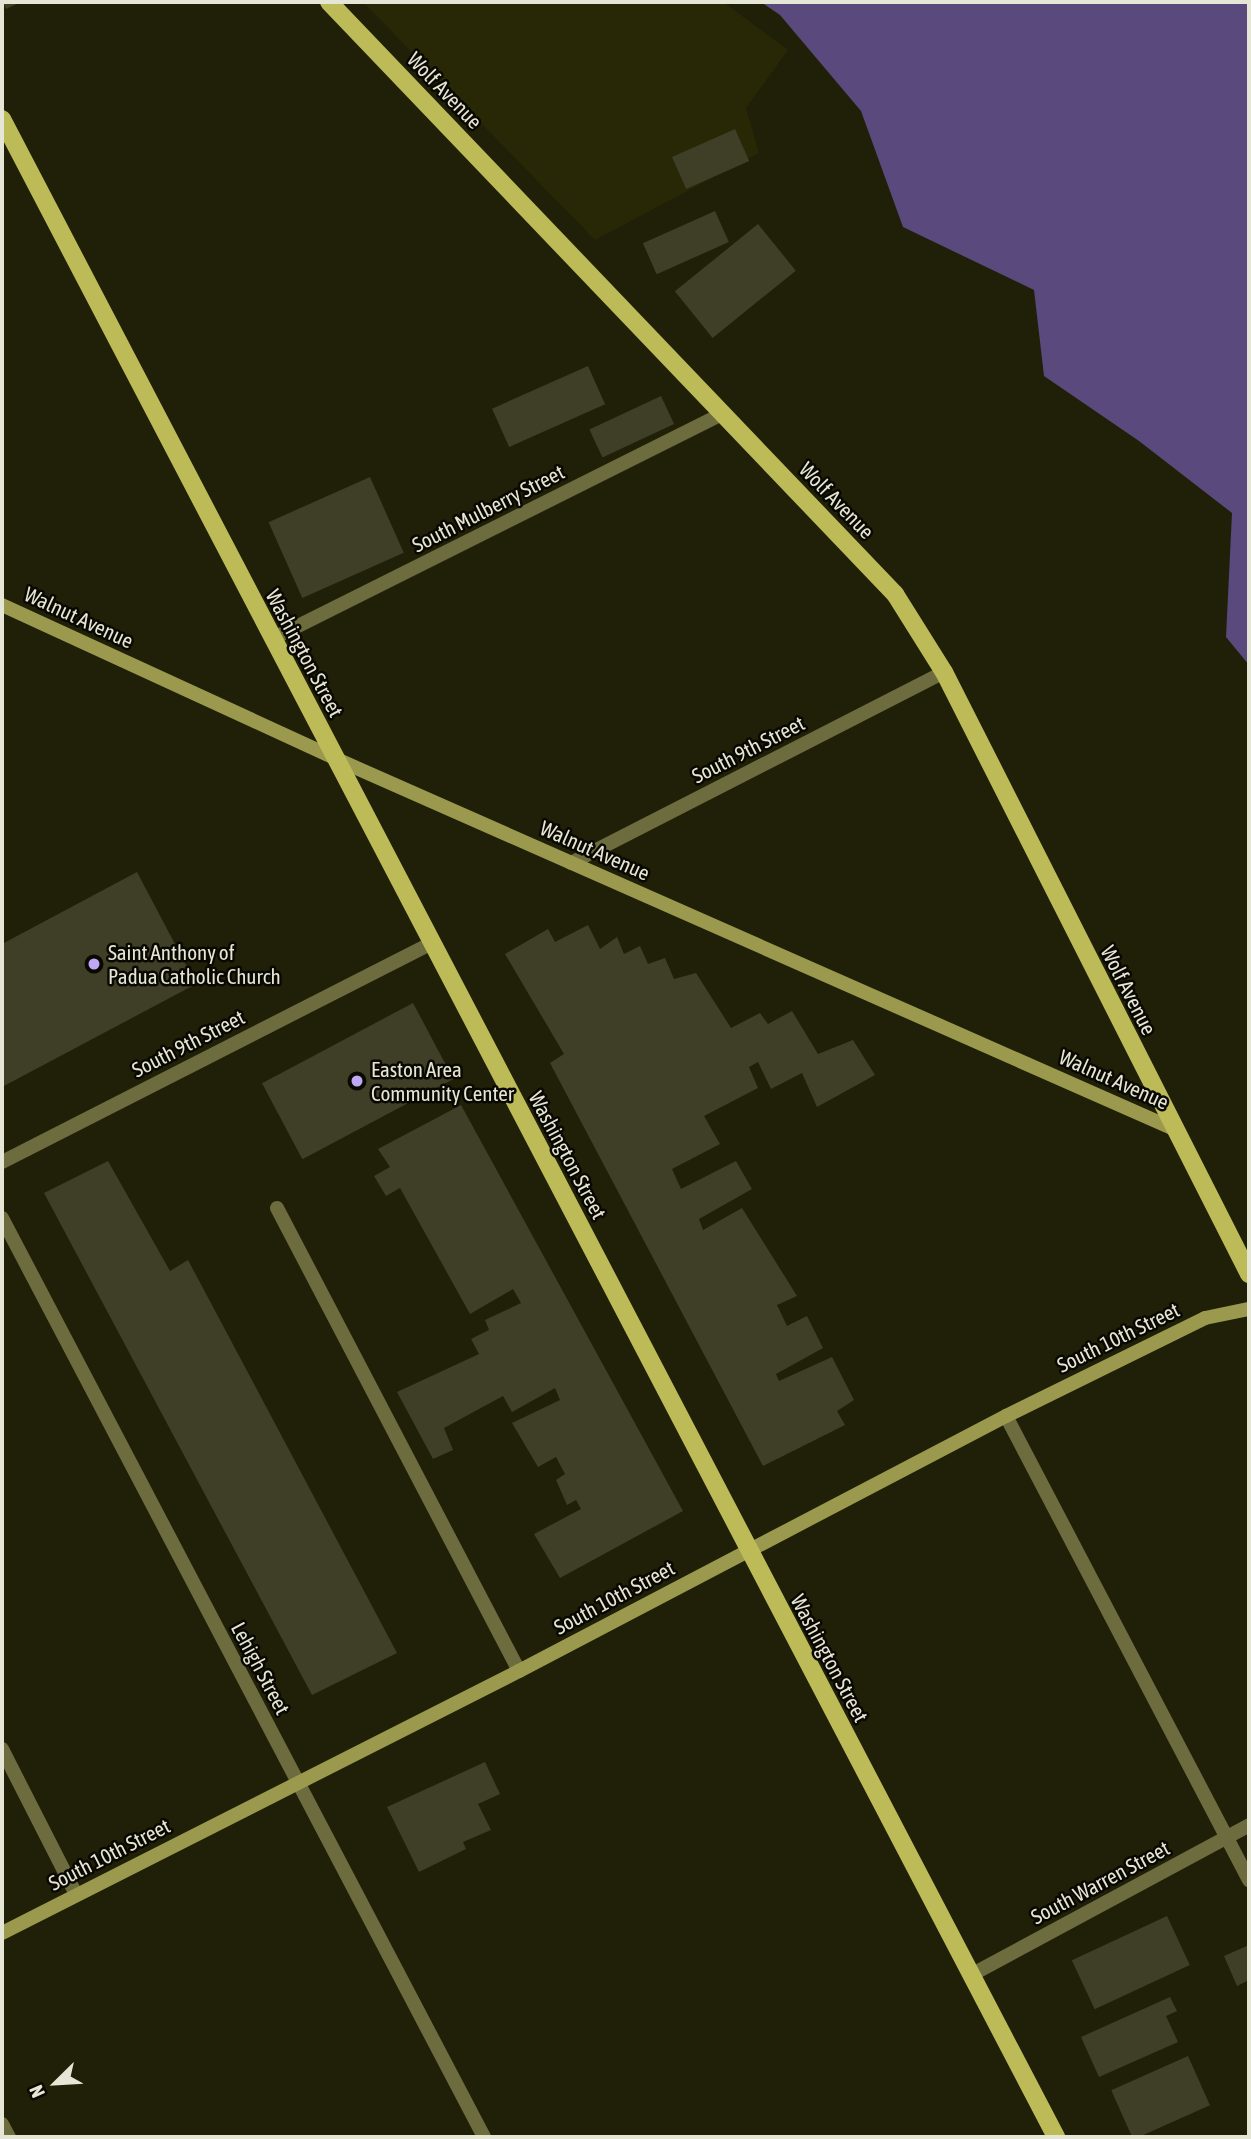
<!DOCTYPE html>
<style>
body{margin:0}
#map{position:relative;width:1251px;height:2139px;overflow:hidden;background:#202008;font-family:"Asap Condensed",sans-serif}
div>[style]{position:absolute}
.built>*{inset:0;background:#282706}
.forest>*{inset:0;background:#59497d}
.building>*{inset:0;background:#3f3e26;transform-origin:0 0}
.lane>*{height:14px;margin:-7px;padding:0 7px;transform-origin:7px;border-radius:7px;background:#6d6c3f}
.street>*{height:14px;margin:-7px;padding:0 7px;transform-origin:7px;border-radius:7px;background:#6d6c3f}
.secondary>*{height:14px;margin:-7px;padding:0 7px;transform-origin:7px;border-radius:7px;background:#9a994d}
.primary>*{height:18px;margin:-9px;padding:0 9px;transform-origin:9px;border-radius:9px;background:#bdbb57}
.dots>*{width:19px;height:19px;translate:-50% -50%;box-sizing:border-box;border:4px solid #090902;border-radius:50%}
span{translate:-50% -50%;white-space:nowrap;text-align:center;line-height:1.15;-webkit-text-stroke:5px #090902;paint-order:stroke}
.street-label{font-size:21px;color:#e6e6d7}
.poi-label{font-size:21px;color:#e6e6d7}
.left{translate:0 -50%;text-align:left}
.frame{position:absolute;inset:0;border:4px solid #e6e6d7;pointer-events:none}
.north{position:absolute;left:21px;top:2048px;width:70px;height:70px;-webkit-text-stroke:5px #090902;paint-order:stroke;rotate:246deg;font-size:19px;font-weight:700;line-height:28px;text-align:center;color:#e6e6d7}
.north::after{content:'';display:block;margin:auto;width:24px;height:32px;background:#e6e6d7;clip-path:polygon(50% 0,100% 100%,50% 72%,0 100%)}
</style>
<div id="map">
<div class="built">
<i style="clip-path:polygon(363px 2px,723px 2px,788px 50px,746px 108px,759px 153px,595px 240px)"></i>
</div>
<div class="forest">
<i style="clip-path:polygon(761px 2px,1249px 2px,1249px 665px,1226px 637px,1232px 513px,1139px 441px,1044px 376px,1034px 290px,903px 227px,861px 111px,780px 15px)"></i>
</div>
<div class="building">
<i style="clip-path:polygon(3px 2px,21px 2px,6px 9px)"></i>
<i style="left:735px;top:129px;width:35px;height:69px;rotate:66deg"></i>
<i style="left:715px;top:211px;width:34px;height:79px;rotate:66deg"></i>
<i style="left:758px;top:224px;width:60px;height:107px;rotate:51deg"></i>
<i style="left:588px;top:366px;width:42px;height:105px;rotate:66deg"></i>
<i style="left:661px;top:396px;width:31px;height:79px;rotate:65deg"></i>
<i style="left:370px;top:477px;width:83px;height:111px;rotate:66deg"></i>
<i style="clip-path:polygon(137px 872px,196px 984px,2px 1087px,2px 944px)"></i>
<i style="clip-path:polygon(588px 925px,600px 949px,617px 937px,624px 954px,640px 946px,648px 964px,665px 958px,674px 979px,696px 973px,731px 1028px,760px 1013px,768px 1024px,792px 1011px,818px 1054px,853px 1040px,875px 1075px,817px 1107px,802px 1073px,771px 1089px,758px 1062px,749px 1067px,758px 1088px,704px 1116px,720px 1144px,672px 1169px,681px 1189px,736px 1161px,752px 1189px,699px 1219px,703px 1230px,742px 1208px,797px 1296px,777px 1305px,787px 1326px,807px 1316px,823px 1348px,776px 1374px,779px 1381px,832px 1357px,854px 1400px,837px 1411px,845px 1425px,763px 1466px,550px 1063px,564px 1054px,505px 954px,548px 929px,555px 942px)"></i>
<i style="left:413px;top:1003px;width:86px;height:171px;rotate:62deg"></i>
<i style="clip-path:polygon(461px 1105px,683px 1511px,560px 1578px,534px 1534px,581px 1509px,576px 1500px,567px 1505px,556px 1480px,565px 1474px,556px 1457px,538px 1467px,512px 1423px,560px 1400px,555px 1388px,512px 1412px,503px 1396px,444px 1428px,453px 1450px,433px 1459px,397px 1392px,479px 1354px,471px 1339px,489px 1330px,485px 1320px,521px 1303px,513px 1289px,470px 1314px,400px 1188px,386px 1196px,374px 1176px,390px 1167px,378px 1149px)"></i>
<i style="clip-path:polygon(108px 1161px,170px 1271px,188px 1260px,397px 1653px,312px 1695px,44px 1193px)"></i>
<i style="clip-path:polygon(485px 1762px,500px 1794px,478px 1804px,491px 1830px,463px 1842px,466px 1849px,419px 1872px,387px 1807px)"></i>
<i style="left:1167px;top:1916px;width:54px;height:105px;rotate:65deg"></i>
<i style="clip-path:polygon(1249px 1945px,1249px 1980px,1237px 1986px,1224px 1956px)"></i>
<i style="clip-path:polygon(1170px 1997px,1177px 2011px,1166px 2016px,1178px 2042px,1099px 2077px,1081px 2037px)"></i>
<i style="left:1188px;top:2056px;width:54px;height:84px;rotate:66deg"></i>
</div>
<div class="lane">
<i style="left:277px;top:1208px;width:522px;rotate:62.4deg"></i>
<i style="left:1006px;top:1416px;width:524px;rotate:62.36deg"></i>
<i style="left:2px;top:1749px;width:163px;rotate:63deg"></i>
<i style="left:971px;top:1975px;width:316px;rotate:-28.3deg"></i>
<i style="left:2px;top:2124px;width:15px;rotate:62deg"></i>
</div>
<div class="street">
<i style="left:272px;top:639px;width:503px;rotate:-26.57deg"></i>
<i style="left:571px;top:863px;width:419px;rotate:-27.1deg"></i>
<i style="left:2px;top:1162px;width:482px;rotate:-27deg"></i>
<i style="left:2px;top:1218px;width:1038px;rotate:62.32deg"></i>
</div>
<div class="secondary">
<i style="left:2px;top:605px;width:366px;rotate:24.7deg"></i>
<i style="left:334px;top:758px;width:918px;rotate:23.83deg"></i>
<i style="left:2px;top:1933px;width:580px;rotate:-26.87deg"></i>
<i style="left:519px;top:1671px;width:550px;rotate:-27.64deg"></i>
<i style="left:1006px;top:1416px;width:222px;rotate:-26.2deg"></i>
<i style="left:1205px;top:1318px;width:45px;rotate:-11.6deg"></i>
</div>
<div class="primary">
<i style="left:329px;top:2px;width:819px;rotate:46.29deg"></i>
<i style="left:895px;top:594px;width:92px;rotate:57.9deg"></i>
<i style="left:944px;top:672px;width:675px;rotate:63.13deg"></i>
<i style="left:2px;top:119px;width:2277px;rotate:62.42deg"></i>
</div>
<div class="dots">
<i style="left:94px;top:964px;background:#bfa9f4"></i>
<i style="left:357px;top:1081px;background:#bfa9f4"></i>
</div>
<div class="street-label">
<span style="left:445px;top:90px;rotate:46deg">Wolf Avenue</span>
<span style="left:837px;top:500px;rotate:46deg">Wolf Avenue</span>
<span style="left:488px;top:508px;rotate:-27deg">South Mulberry Street</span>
<span style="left:79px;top:617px;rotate:25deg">Walnut Avenue</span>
<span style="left:305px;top:653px;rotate:62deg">Washington Street</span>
<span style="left:748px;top:749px;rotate:-27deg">South 9th Street</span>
<span style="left:595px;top:850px;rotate:24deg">Walnut Avenue</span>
<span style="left:1129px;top:990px;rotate:63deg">Wolf Avenue</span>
<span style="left:188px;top:1043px;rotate:-27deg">South 9th Street</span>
<span style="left:1114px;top:1079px;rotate:24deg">Walnut Avenue</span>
<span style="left:568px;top:1155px;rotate:62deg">Washington Street</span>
<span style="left:1118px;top:1337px;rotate:-26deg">South 10th Street</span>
<span style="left:614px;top:1597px;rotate:-28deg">South 10th Street</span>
<span style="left:830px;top:1658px;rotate:62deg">Washington Street</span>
<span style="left:261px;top:1668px;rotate:62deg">Lehigh Street</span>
<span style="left:109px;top:1854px;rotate:-27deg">South 10th Street</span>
<span style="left:1100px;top:1882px;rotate:-28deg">South Warren Street</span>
</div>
<div class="poi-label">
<span class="left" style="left:108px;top:964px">Saint Anthony of<br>Padua Catholic Church</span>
<span class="left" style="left:371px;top:1081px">Easton Area<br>Community Center</span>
</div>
<div class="frame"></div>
<div class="north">N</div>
</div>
